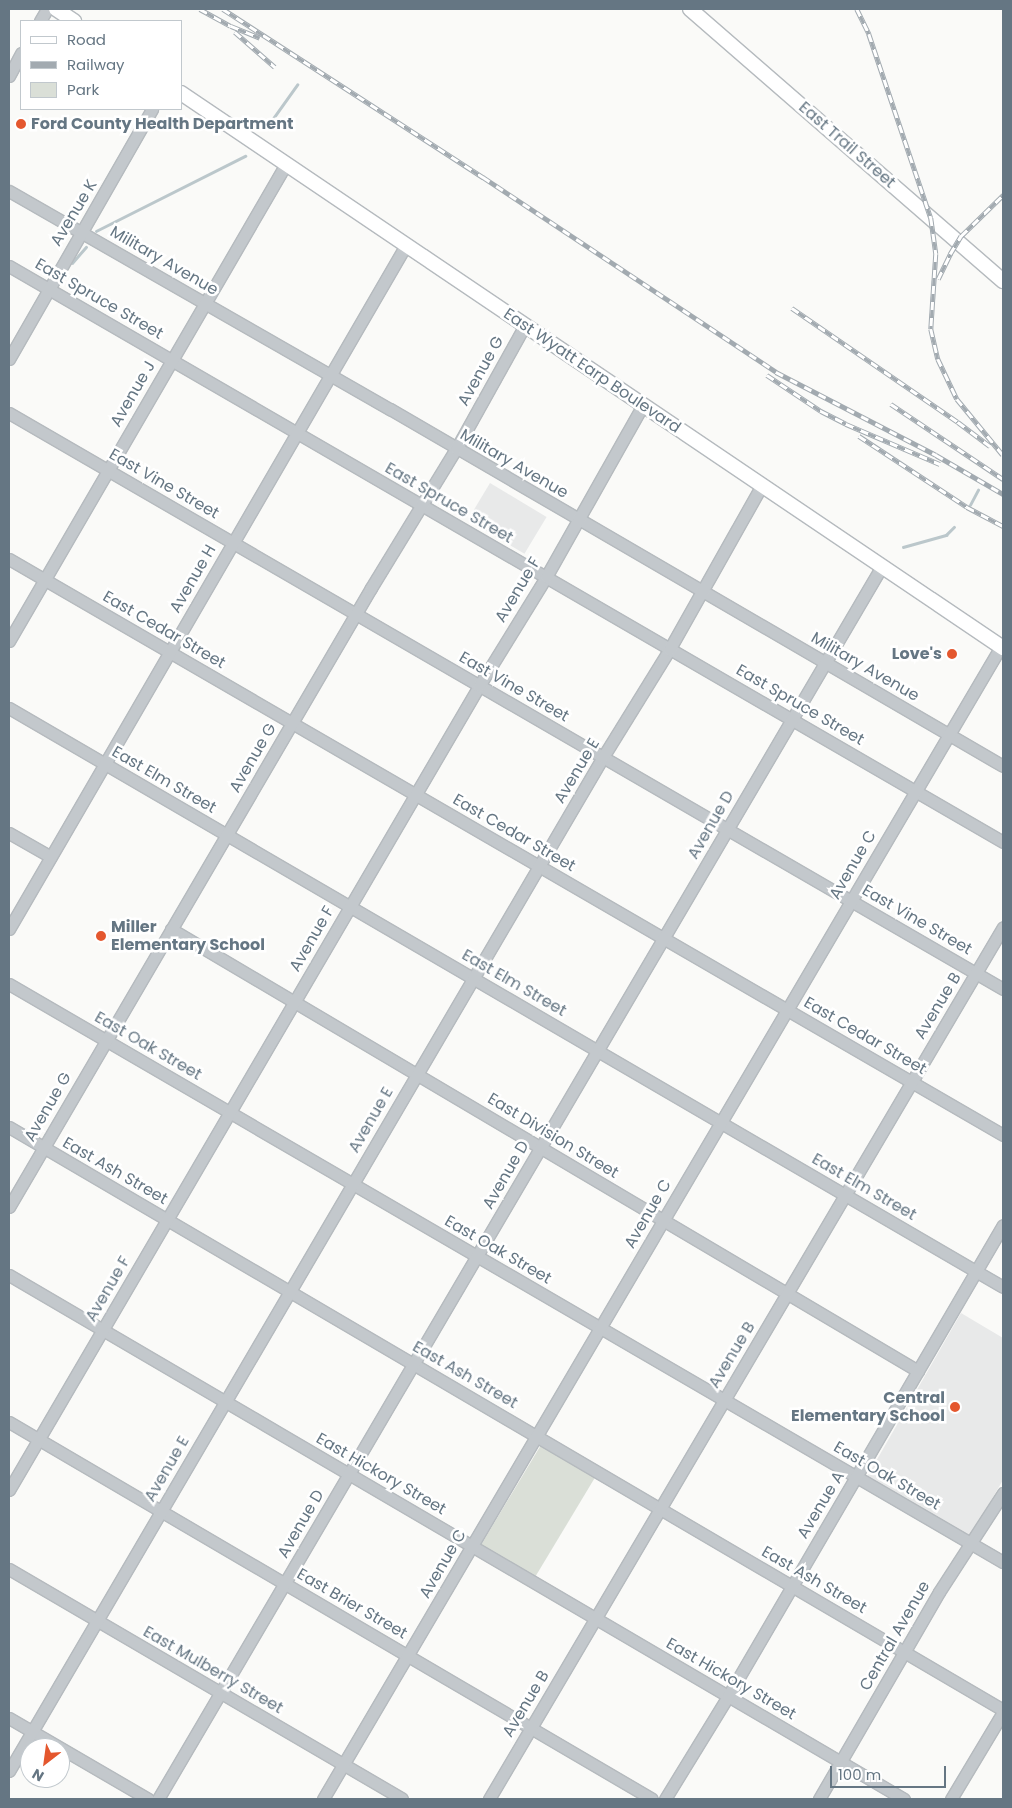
<!DOCTYPE html>
<style>
body{margin:0}
#map{position:relative;width:1012px;height:1808px;overflow:hidden;background:#fafaf8;font-family:Poppins,sans-serif}
div>[style]{position:absolute}
.built>*{inset:0;background:#e8e9e9;transform-origin:0 0}
.green>*{inset:0;background:#dadfd7;transform-origin:0 0}
.stream>*{height:2.5px;margin:-1.25px;padding:0 1.25px;transform-origin:1.25px;border-radius:1.25px;background:#bbc7cb}
.roads{filter:drop-shadow(1px 0 #b5babe) drop-shadow(-1px 0 #b5babe) drop-shadow(0 1px #b5babe) drop-shadow(0 -1px #b5babe)}
.minor>*{height:11px;margin:-5.5px;padding:0 5.5px;transform-origin:5.5px;border-radius:5.5px;background:#c3c8cc}
.major>*{height:14px;margin:-7px;padding:0 7px;transform-origin:7px;border-radius:7px;background:#fff}
.rail>*{height:4.5px;margin-top:-2.25px;transform-origin:0;background:repeating-linear-gradient(90deg,#fff 0 8px,#a2aab0 0 16px);box-sizing:border-box;border-block:1px solid #a2aab0}
.dots>*{width:14px;height:14px;translate:-50% -50%;box-sizing:border-box;border:2px solid #fff;border-radius:50%}
span{translate:-50% -50%;white-space:nowrap;text-align:center;line-height:1.15;-webkit-text-stroke:5px #fff;paint-order:stroke}
.poi-label{font-size:16px;color:#657683;font-weight:700}
.left{translate:0 -50%;text-align:left}
.right{translate:-100% -50%;text-align:right}
.street-label{font-size:16px;color:#657683}
.frame{position:absolute;inset:0;border:10px solid #657683;pointer-events:none}
.legend{position:absolute;left:20px;top:20px;width:162px;height:90px;box-sizing:border-box;background:#fff;border:1px solid #c1c8cd;margin:0;padding:6px 9px;list-style:none;font-size:15px;color:#657683}
.legend li{display:flex;align-items:center;gap:10px;height:25px}
.legend b{width:25px;border:1px solid #c1c8cd}
.north{position:absolute;left:20px;top:1738px;width:50px;height:50px;box-sizing:border-box;background:#fff;border:1px solid #c1c8cd;border-radius:50%;rotate:210deg;font-size:14px;font-weight:700;line-height:20px;text-align:center;color:#657683}
.north::after{content:'';display:block;margin:auto;width:18px;height:22px;background:#e4572e;clip-path:polygon(50% 0,100% 100%,50% 72%,0 100%)}
.scale{position:absolute;left:830px;top:1766px;width:116px;height:22px;box-sizing:border-box;border:2px solid #657683;border-top:0;padding-left:6px;font-size:15px;line-height:18px;white-space:nowrap;color:#657683;-webkit-text-stroke:4px #fff;paint-order:stroke}
</style>
<div id="map">
<div class="built">
<i style="left:490px;top:483px;width:66px;height:43px;rotate:31deg"></i>
<i style="clip-path:polygon(961px 1313px,1003px 1338px,1003px 1480px,969px 1538px,867px 1477px)"></i>
</div>
<div class="green">
<i style="left:541px;top:1445px;width:63px;height:118px;rotate:31deg"></i>
</div>
<div class="stream">
<i style="left:267px;top:127px;width:52px;rotate:-54.5deg"></i>
<i style="left:96px;top:231px;width:167px;rotate:-26.7deg"></i>
<i style="left:72px;top:263px;width:21px;rotate:-49deg"></i>
<i style="left:970px;top:505px;width:17px;rotate:-62deg"></i>
<i style="left:903px;top:547px;width:45px;rotate:-15.6deg"></i>
<i style="left:946px;top:535px;width:11px;rotate:-45deg"></i>
</div>
<div class="roads">
<div class="minor">
<i style="left:40px;top:21px;width:14px;rotate:-60deg"></i>
<i style="left:9px;top:76px;width:26px;rotate:-62deg"></i>
<i style="left:9px;top:191px;width:439px;rotate:29.8deg"></i>
<i style="left:390px;top:409px;width:709px;rotate:30.22deg"></i>
<i style="left:9px;top:266px;width:1149px;rotate:30.09deg"></i>
<i style="left:9px;top:359px;width:288px;rotate:-60.2deg"></i>
<i style="left:9px;top:413px;width:1149px;rotate:30.09deg"></i>
<i style="left:9px;top:559px;width:1149px;rotate:30.09deg"></i>
<i style="left:9px;top:641px;width:552px;rotate:-59.86deg"></i>
<i style="left:9px;top:708px;width:1150px;rotate:30.22deg"></i>
<i style="left:9px;top:833px;width:48px;rotate:29.7deg"></i>
<i style="left:9px;top:929px;width:791px;rotate:-59.87deg"></i>
<i style="left:171px;top:929px;width:868px;rotate:30.61deg"></i>
<i style="left:9px;top:984px;width:1150px;rotate:30.18deg"></i>
<i style="left:9px;top:1127px;width:1152px;rotate:30.39deg"></i>
<i style="left:9px;top:1207px;width:717px;rotate:-59.68deg"></i>
<i style="left:371px;top:588px;width:163px;rotate:-58.6deg"></i>
<i style="left:456px;top:449px;width:142px;rotate:-60.9deg"></i>
<i style="left:9px;top:1275px;width:1037px;rotate:30.35deg"></i>
<i style="left:9px;top:1422px;width:745px;rotate:30.38deg"></i>
<i style="left:9px;top:1490px;width:931px;rotate:-59.69deg"></i>
<i style="left:479px;top:686px;width:128px;rotate:-58.4deg"></i>
<i style="left:546px;top:577px;width:197px;rotate:-60.6deg"></i>
<i style="left:9px;top:1569px;width:455px;rotate:30.3deg"></i>
<i style="left:9px;top:1718px;width:161px;rotate:30.2deg"></i>
<i style="left:9px;top:1771px;width:1175px;rotate:-59.64deg"></i>
<i style="left:603px;top:757px;width:126px;rotate:-58.3deg"></i>
<i style="left:669px;top:650px;width:189px;rotate:-60.6deg"></i>
<i style="left:158px;top:1799px;width:1430px;rotate:-59.58deg"></i>
<i style="left:323px;top:1799px;width:1338px;rotate:-59.54deg"></i>
<i style="left:489px;top:1799px;width:1012px;rotate:-59.48deg"></i>
<i style="left:665px;top:1799px;width:121px;rotate:-58.5deg"></i>
<i style="left:728px;top:1696px;width:545px;rotate:-59.72deg"></i>
<i style="left:819px;top:1799px;width:239px;rotate:-59.9deg"></i>
<i style="left:939px;top:1592px;width:118px;rotate:-57.1deg"></i>
<i style="left:951px;top:1799px;width:101px;rotate:-59.1deg"></i>
</div>
<div class="major">
<i style="left:56px;top:9px;width:22px;rotate:34deg"></i>
<i style="left:690px;top:9px;width:415px;rotate:41deg"></i>
<i style="left:181px;top:93px;width:992px;rotate:34.03deg"></i>
</div>
</div>
<div class="rail">
<i style="left:200px;top:9px;width:35px;rotate:29deg"></i>
<i style="left:231px;top:26px;width:31px;rotate:22deg"></i>
<i style="left:223px;top:9px;width:310px;rotate:32.9deg"></i>
<i style="left:483px;top:177px;width:352px;rotate:33.6deg"></i>
<i style="left:776px;top:372px;width:180px;rotate:27.4deg"></i>
<i style="left:936px;top:455px;width:78px;rotate:30.2deg"></i>
<i style="left:857px;top:9px;width:28px;rotate:64deg"></i>
<i style="left:869px;top:34px;width:194px;rotate:71.4deg"></i>
<i style="left:931px;top:218px;width:36px;rotate:82deg"></i>
<i style="left:936px;top:254px;width:75px;rotate:93.8deg"></i>
<i style="left:931px;top:329px;width:31px;rotate:77deg"></i>
<i style="left:938px;top:359px;width:44px;rotate:64.6deg"></i>
<i style="left:957px;top:399px;width:72px;rotate:50.6deg"></i>
<i style="left:235px;top:32px;width:53px;rotate:41.2deg"></i>
<i style="left:938px;top:279px;width:28px;rotate:-64deg"></i>
<i style="left:950px;top:254px;width:21px;rotate:-59deg"></i>
<i style="left:961px;top:236px;width:59px;rotate:-44.3deg"></i>
<i style="left:792px;top:308px;width:201px;rotate:34.5deg"></i>
<i style="left:958px;top:422px;width:40px;rotate:37deg"></i>
<i style="left:767px;top:375px;width:65px;rotate:33.7deg"></i>
<i style="left:821px;top:411px;width:28px;rotate:27deg"></i>
<i style="left:846px;top:424px;width:102px;rotate:23.1deg"></i>
<i style="left:891px;top:404px;width:135px;rotate:33.8deg"></i>
<i style="left:859px;top:436px;width:129px;rotate:33.3deg"></i>
<i style="left:967px;top:507px;width:41px;rotate:27.8deg"></i>
</div>
<div class="dots">
<i style="left:21px;top:124px;background:#e4572e"></i>
<i style="left:952px;top:654px;background:#e4572e"></i>
<i style="left:101px;top:936px;background:#e4572e"></i>
<i style="left:955px;top:1407px;background:#e4572e"></i>
</div>
<div class="poi-label">
<span class="left" style="left:31px;top:124px">Ford County Health Department</span>
<span class="right" style="left:942px;top:654px">Love's</span>
<span class="left" style="left:111px;top:936px">Miller<br>Elementary School</span>
<span class="right" style="left:945px;top:1407px">Central<br>Elementary School</span>
</div>
<div class="street-label">
<span style="left:847px;top:145px;rotate:41deg">East Trail Street</span>
<span style="left:74px;top:213px;rotate:-59deg">Avenue K</span>
<span style="left:164px;top:261px;rotate:30deg">Military Avenue</span>
<span style="left:99px;top:299px;rotate:30deg">East Spruce Street</span>
<span style="left:481px;top:371px;rotate:-61deg">Avenue G</span>
<span style="left:592px;top:371px;rotate:34deg">East Wyatt Earp Boulevard</span>
<span style="left:133px;top:394px;rotate:-60deg">Avenue J</span>
<span style="left:514px;top:464px;rotate:30deg">Military Avenue</span>
<span style="left:164px;top:484px;rotate:30deg">East Vine Street</span>
<span style="left:449px;top:503px;rotate:30deg">East Spruce Street</span>
<span style="left:193px;top:579px;rotate:-60deg">Avenue H</span>
<span style="left:518px;top:590px;rotate:-59deg">Avenue F</span>
<span style="left:164px;top:630px;rotate:30deg">East Cedar Street</span>
<span style="left:865px;top:667px;rotate:30deg">Military Avenue</span>
<span style="left:514px;top:687px;rotate:30deg">East Vine Street</span>
<span style="left:800px;top:705px;rotate:30deg">East Spruce Street</span>
<span style="left:253px;top:758px;rotate:-60deg">Avenue G</span>
<span style="left:577px;top:771px;rotate:-59deg">Avenue E</span>
<span style="left:164px;top:780px;rotate:30deg">East Elm Street</span>
<span style="left:711px;top:825px;rotate:-60deg">Avenue D</span>
<span style="left:514px;top:833px;rotate:30deg">East Cedar Street</span>
<span style="left:853px;top:865px;rotate:-60deg">Avenue C</span>
<span style="left:917px;top:920px;rotate:30deg">East Vine Street</span>
<span style="left:312px;top:939px;rotate:-60deg">Avenue F</span>
<span style="left:514px;top:983px;rotate:30deg">East Elm Street</span>
<span style="left:938px;top:1006px;rotate:-59deg">Avenue B</span>
<span style="left:865px;top:1036px;rotate:30deg">East Cedar Street</span>
<span style="left:148px;top:1046px;rotate:30deg">East Oak Street</span>
<span style="left:48px;top:1107px;rotate:-60deg">Avenue G</span>
<span style="left:371px;top:1120px;rotate:-60deg">Avenue E</span>
<span style="left:553px;top:1136px;rotate:31deg">East Division Street</span>
<span style="left:115px;top:1171px;rotate:30deg">East Ash Street</span>
<span style="left:506px;top:1175px;rotate:-60deg">Avenue D</span>
<span style="left:864px;top:1187px;rotate:30deg">East Elm Street</span>
<span style="left:648px;top:1214px;rotate:-60deg">Avenue C</span>
<span style="left:498px;top:1250px;rotate:30deg">East Oak Street</span>
<span style="left:108px;top:1289px;rotate:-60deg">Avenue F</span>
<span style="left:732px;top:1355px;rotate:-59deg">Avenue B</span>
<span style="left:465px;top:1375px;rotate:30deg">East Ash Street</span>
<span style="left:167px;top:1469px;rotate:-60deg">Avenue E</span>
<span style="left:381px;top:1474px;rotate:30deg">East Hickory Street</span>
<span style="left:887px;top:1476px;rotate:30deg">East Oak Street</span>
<span style="left:821px;top:1505px;rotate:-59deg">Avenue A</span>
<span style="left:301px;top:1524px;rotate:-60deg">Avenue D</span>
<span style="left:443px;top:1564px;rotate:-60deg">Avenue C</span>
<span style="left:814px;top:1580px;rotate:30deg">East Ash Street</span>
<span style="left:352px;top:1604px;rotate:30deg">East Brier Street</span>
<span style="left:895px;top:1636px;rotate:-60deg">Central Avenue</span>
<span style="left:213px;top:1670px;rotate:30deg">East Mulberry Street</span>
<span style="left:731px;top:1679px;rotate:30deg">East Hickory Street</span>
<span style="left:526px;top:1704px;rotate:-59deg">Avenue B</span>
</div>
<div class="frame"></div>
<ul class="legend">
<li><b style="height:6px;background:#fff"></b>Road</li>
<li><b style="height:6px;background:#a2aab0"></b>Railway</li>
<li><b style="height:14px;background:#dadfd7"></b>Park</li>
</ul>
<div class="north">N</div>
<div class="scale">100 m</div>
</div>
